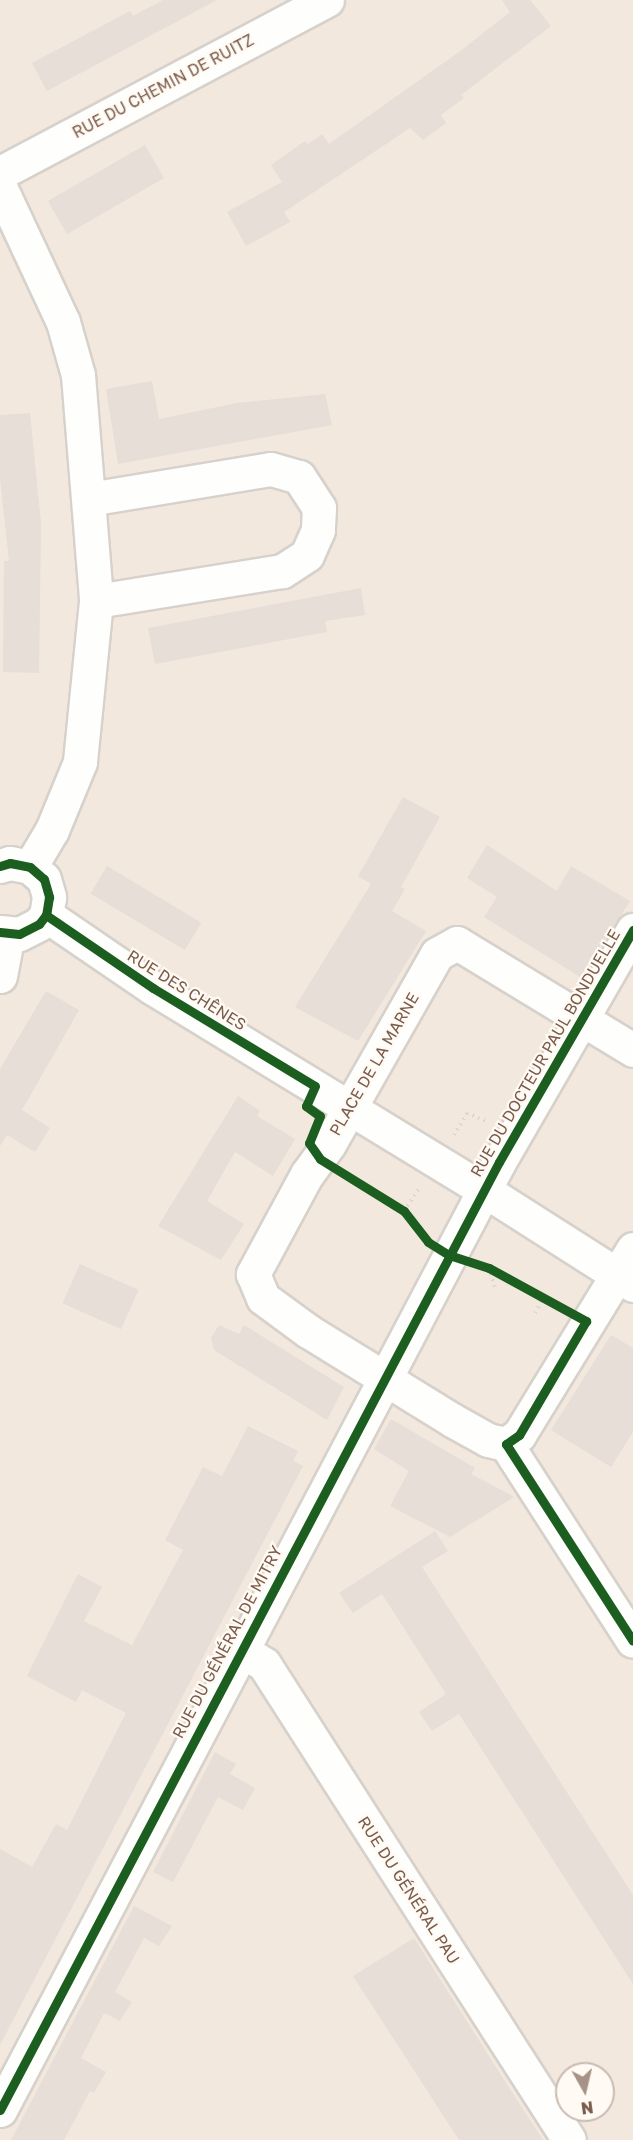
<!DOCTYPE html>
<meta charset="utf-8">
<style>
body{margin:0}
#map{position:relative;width:633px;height:2140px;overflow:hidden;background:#f9f5f0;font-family:"Golos Text",sans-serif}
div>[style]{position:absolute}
.residential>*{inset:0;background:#f2e8de}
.building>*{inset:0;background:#e6ded7;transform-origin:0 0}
.path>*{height:4px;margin-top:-2px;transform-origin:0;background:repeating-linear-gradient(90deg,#dcd5d0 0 1.5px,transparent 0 6px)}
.roads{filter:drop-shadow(2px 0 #d7d1cb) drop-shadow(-2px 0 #d7d1cb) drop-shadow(0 2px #d7d1cb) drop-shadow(0 -2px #d7d1cb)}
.minor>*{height:33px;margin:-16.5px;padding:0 16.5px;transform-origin:16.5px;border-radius:16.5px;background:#fefefd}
.tertiary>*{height:33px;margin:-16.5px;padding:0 16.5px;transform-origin:16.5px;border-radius:16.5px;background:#fefefd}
.cycleway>*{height:9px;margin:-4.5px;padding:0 4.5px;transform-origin:4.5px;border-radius:4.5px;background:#1b5e20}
span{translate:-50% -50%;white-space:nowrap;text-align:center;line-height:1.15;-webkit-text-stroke:4.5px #fffaf3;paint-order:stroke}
.street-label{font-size:16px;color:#7a5c4d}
.north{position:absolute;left:555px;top:2062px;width:60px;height:60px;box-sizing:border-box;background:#fffaf3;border:2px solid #cabbb1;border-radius:50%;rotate:172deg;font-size:16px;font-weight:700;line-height:24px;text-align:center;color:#7a5c4d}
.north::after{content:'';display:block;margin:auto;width:21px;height:27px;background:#a69286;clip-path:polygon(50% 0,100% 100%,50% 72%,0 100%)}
</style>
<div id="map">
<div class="residential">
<i style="clip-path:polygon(evenodd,0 0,633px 0,633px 2140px,0 2140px,0 0,567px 2074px,603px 2074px,603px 2110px,567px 2110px,567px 2074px)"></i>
</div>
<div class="building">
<i style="clip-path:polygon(163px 0,217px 0,47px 91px,32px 63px,130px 11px,133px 16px)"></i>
<i style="clip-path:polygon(502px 0,530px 0,551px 26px,461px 95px,464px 98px,441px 115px,446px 123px,423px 140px,410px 128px,284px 212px,290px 222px,246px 246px,227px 212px,282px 182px,271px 165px,305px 141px,308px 144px,322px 134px,329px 144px,459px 52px,510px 12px)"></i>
<i style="left:145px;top:145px;width:38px;height:112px;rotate:60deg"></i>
<i style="clip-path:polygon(152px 381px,159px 419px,237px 403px,325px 394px,332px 425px,118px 464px,106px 389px)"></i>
<i style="clip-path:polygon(30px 413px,41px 523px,39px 673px,3px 672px,4px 561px,9px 561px,0 478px,0 415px)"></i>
<i style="clip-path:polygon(361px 588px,365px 615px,325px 621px,327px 632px,155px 664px,148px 628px)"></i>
<i style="clip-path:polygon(403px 797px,440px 817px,401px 887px,405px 889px,392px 911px,426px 931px,358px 1041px,295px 1007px,371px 884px,358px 876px)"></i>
<i style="clip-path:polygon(487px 845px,557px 891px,571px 866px,630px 901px,580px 977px,484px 917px,497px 897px,467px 878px)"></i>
<i style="left:107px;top:866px;width:110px;height:32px;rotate:31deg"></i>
<i style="clip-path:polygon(46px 991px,79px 1010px,22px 1110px,50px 1128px,35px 1152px,7px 1135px,0 1146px,0 1069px)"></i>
<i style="clip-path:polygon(238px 1096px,260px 1111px,257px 1116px,295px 1139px,273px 1176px,235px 1152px,207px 1201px,244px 1224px,221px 1260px,158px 1226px)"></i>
<i style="left:80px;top:1264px;width:64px;height:43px;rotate:24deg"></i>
<i style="clip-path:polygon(219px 1325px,239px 1334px,244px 1325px,344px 1387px,327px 1420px,214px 1350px,211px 1338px)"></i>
<i style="clip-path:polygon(611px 1335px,633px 1348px,633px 1432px,611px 1467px,551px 1430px)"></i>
<i style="clip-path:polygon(391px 1419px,475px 1468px,471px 1474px,514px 1497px,450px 1537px,390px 1506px,409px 1471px,374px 1449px)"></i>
<i style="clip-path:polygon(248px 1426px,298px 1451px,293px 1461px,303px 1466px,0 2045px,0 1849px,32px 1867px,56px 1824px,67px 1830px,126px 1713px,82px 1690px,76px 1702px,27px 1676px,78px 1574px,102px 1587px,84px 1621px,132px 1645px,183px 1550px,165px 1540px,203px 1467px,222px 1476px)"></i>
<i style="clip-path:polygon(435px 1531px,448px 1551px,422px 1567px,633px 1895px,633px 1984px,459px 1714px,432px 1731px,419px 1712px,446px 1694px,382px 1594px,353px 1613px,339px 1593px)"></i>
<i style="clip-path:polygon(215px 1752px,236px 1764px,230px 1774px,255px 1788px,243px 1810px,218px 1797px,173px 1882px,153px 1872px)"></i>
<i style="clip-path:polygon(134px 1906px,172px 1926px,159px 1946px,144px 1938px,115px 1992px,132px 2002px,120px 2021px,104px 2013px,81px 2058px,106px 2072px,94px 2093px,90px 2091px,64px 2140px,11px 2140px)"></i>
<i style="clip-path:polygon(414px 1938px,508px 2086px,543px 2140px,459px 2140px,395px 2041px,353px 1976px)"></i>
</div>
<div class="path">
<i style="left:454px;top:1135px;width:26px;rotate:-59deg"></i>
<i style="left:467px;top:1113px;width:21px;rotate:23deg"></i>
<i style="left:404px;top:1211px;width:29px;rotate:-56deg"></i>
<i style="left:489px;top:1268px;width:21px;rotate:73deg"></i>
<i style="left:535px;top:1313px;width:18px;rotate:-61deg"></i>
</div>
<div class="roads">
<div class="minor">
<i style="left:0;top:173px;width:370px;rotate:-27.9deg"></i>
<i style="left:0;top:187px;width:149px;rotate:65deg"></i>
<i style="left:63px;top:322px;width:55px;rotate:74.2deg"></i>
<i style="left:78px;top:375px;width:227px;rotate:85.4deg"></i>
<i style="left:96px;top:601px;width:162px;rotate:95.7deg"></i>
<i style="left:80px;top:762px;width:74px;rotate:112.4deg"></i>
<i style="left:52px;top:830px;width:43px;rotate:120.7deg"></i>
<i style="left:89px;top:499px;width:184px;rotate:-9.4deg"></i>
<i style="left:271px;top:469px;width:29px;rotate:16deg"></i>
<i style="left:299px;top:477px;width:37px;rotate:57deg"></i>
<i style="left:319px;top:508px;width:22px;rotate:93deg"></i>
<i style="left:318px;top:530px;width:27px;rotate:114deg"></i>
<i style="left:307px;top:555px;width:30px;rotate:147deg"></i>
<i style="left:282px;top:571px;width:188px;rotate:170.8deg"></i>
<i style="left:0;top:866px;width:10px;rotate:-17deg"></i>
<i style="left:10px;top:863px;width:20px;rotate:11deg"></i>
<i style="left:30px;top:867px;width:18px;rotate:41deg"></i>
<i style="left:44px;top:879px;width:19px;rotate:74deg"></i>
<i style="left:49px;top:897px;width:18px;rotate:99deg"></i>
<i style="left:46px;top:915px;width:11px;rotate:128deg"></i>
<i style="left:39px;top:924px;width:22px;rotate:153deg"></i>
<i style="left:19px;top:934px;width:19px;rotate:-174deg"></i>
<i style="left:46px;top:915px;width:130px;rotate:34.3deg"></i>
<i style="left:153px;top:988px;width:388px;rotate:31.4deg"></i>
<i style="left:0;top:976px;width:43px;rotate:-79.2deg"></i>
<i style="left:633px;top:1050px;width:206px;rotate:-148.7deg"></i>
<i style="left:457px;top:943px;width:23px;rotate:151deg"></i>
<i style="left:437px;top:954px;width:219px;rotate:119.6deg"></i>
<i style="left:329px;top:1144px;width:37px;rotate:126deg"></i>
<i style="left:307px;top:1174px;width:114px;rotate:118.4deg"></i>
<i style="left:253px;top:1274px;width:26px;rotate:67deg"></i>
<i style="left:263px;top:1298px;width:56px;rotate:36.3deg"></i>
<i style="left:308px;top:1331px;width:169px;rotate:31.7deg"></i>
<i style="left:452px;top:1420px;width:41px;rotate:29.1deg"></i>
<i style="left:488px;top:1440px;width:18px;rotate:13deg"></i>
<i style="left:506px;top:1444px;width:16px;rotate:-35deg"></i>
<i style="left:519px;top:1435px;width:218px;rotate:-58.5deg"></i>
<i style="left:506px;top:1444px;width:234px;rotate:57.2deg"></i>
<i style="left:239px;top:1649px;width:29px;rotate:31deg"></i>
<i style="left:264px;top:1664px;width:565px;rotate:57.35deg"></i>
</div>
<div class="tertiary">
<i style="left:484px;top:1190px;width:177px;rotate:32.5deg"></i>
<i style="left:0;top:2110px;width:1071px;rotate:-62.24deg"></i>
<i style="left:499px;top:1162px;width:268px;rotate:-60deg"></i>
</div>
</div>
<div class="cycleway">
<i style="left:0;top:866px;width:10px;rotate:-17deg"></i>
<i style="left:10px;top:863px;width:20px;rotate:11deg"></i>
<i style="left:30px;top:867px;width:18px;rotate:41deg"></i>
<i style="left:44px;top:879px;width:19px;rotate:74deg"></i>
<i style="left:49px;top:897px;width:18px;rotate:99deg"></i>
<i style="left:46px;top:915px;width:11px;rotate:128deg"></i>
<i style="left:39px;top:924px;width:22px;rotate:153deg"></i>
<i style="left:19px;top:934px;width:19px;rotate:-174deg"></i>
<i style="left:46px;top:915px;width:130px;rotate:34.3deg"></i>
<i style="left:153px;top:988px;width:189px;rotate:31.2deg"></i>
<i style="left:315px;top:1086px;width:22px;rotate:114deg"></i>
<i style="left:306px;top:1106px;width:17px;rotate:36deg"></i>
<i style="left:320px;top:1116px;width:29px;rotate:112deg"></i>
<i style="left:309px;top:1143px;width:19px;rotate:55deg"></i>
<i style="left:320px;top:1159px;width:99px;rotate:31.8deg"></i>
<i style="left:404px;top:1211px;width:39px;rotate:52deg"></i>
<i style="left:428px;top:1242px;width:25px;rotate:32deg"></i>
<i style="left:449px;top:1255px;width:42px;rotate:18deg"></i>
<i style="left:489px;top:1268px;width:111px;rotate:28.7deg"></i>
<i style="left:586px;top:1321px;width:132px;rotate:120.4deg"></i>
<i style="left:519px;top:1435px;width:16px;rotate:145deg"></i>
<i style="left:506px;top:1444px;width:234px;rotate:57.2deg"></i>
<i style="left:0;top:2110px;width:1071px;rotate:-62.24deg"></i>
<i style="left:499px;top:1162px;width:268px;rotate:-60deg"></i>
</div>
<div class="street-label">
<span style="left:163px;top:86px;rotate:-28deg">RUE DU CHEMIN DE RUITZ</span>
<span style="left:187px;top:990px;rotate:32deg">RUE DES CHÊNES</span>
<span style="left:545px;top:1053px;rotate:-60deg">RUE DU DOCTEUR PAUL BONDUELLE</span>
<span style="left:374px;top:1064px;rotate:-60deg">PLACE DE LA MARNE</span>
<span style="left:227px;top:1642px;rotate:-62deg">RUE DU GÉNÉRAL DE MITRY</span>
<span style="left:409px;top:1890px;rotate:57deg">RUE DU GÉNÉRAL PAU</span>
</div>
<div class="north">N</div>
</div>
